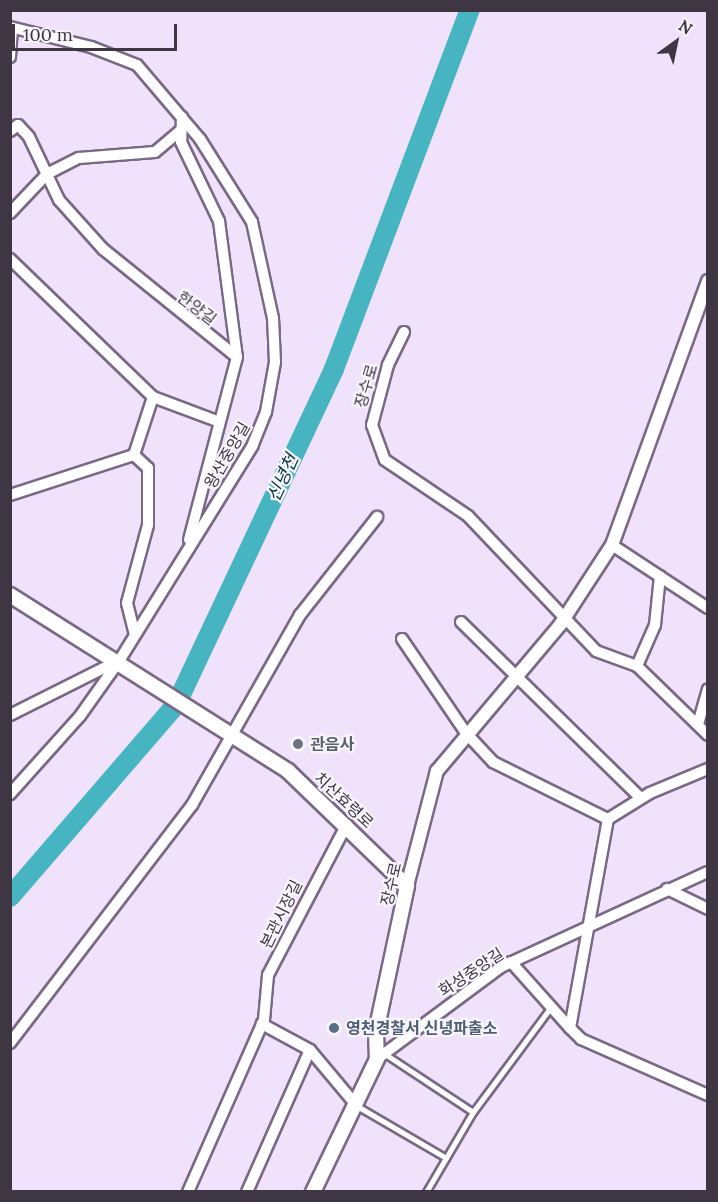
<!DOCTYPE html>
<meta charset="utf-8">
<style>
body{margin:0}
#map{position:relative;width:718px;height:1202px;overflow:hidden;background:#f0e2fb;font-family:Lora,"Noto Sans KR",serif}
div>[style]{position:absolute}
.river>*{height:20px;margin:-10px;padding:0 10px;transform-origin:10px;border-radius:10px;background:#47b4c1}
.roads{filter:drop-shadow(2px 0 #796985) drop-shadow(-2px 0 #796985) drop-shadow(0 2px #796985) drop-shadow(0 -2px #796985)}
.service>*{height:5px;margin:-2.5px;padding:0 2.5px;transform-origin:2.5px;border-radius:2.5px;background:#fff}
.minor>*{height:10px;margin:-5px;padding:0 5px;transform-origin:5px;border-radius:5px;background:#fff}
.tertiary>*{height:12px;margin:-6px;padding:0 6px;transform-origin:6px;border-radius:6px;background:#fff}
.secondary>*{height:14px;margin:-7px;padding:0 7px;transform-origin:7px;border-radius:7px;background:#fff}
.dots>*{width:16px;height:16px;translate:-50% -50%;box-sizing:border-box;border:3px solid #f7f4fa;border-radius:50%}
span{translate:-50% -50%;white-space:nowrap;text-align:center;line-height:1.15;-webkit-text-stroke:4.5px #f7f4fa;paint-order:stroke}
.street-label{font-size:16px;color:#3e3743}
.worship-label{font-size:16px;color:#5b616d;font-weight:700}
.left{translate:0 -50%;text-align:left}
.service-label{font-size:16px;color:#4e5e75;font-weight:700}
.water-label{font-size:18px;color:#03393e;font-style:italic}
.frame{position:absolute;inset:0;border:12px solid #3e3743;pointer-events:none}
.north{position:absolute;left:646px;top:12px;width:60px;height:60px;-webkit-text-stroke:4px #f7f4fa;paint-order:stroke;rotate:33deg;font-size:16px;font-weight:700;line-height:24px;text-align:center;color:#3e3743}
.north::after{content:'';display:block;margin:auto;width:21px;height:27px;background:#3e3743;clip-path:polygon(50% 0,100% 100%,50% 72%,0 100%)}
.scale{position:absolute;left:12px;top:24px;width:165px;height:27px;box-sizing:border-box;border:3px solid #3e3743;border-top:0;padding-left:8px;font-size:18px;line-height:21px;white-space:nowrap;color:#3e3743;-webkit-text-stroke:4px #f7f4fa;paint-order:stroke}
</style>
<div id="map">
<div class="river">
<i style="left:10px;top:897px;width:254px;rotate:-49.2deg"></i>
<i style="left:176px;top:705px;width:371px;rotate:-64.8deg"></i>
<i style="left:334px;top:369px;width:384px;rotate:-69.3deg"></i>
</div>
<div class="roads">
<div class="service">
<i style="left:385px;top:1054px;width:105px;rotate:33.4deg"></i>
<i style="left:357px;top:1106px;width:103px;rotate:30.3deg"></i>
<i style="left:426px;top:1192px;width:93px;rotate:-59.6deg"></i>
<i style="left:473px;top:1112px;width:131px;rotate:-53.4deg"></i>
</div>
<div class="minor">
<i style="left:10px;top:27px;width:83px;rotate:13.9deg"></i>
<i style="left:91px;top:47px;width:49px;rotate:21.4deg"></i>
<i style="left:137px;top:65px;width:97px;rotate:49.6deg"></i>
<i style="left:200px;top:139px;width:98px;rotate:57.9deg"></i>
<i style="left:252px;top:222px;width:98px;rotate:77.7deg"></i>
<i style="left:273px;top:318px;width:44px;rotate:87.4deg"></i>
<i style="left:275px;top:362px;width:51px;rotate:100.2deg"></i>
<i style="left:266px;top:412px;width:35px;rotate:112deg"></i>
<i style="left:253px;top:445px;width:254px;rotate:121.8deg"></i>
<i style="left:119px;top:661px;width:67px;rotate:125.3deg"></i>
<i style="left:80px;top:716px;width:105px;rotate:131.9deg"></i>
<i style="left:10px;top:57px;width:29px;rotate:-86deg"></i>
<i style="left:182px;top:117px;width:25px;rotate:92deg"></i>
<i style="left:181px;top:142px;width:88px;rotate:64.3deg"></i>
<i style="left:219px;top:221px;width:137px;rotate:82.5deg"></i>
<i style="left:237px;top:357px;width:189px;rotate:104.7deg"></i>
<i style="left:10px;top:131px;width:10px;rotate:-37deg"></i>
<i style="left:18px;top:125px;width:16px;rotate:47deg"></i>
<i style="left:29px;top:137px;width:70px;rotate:64.5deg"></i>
<i style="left:59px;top:200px;width:66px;rotate:48.1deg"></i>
<i style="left:103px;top:249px;width:172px;rotate:38.9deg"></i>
<i style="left:10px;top:213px;width:54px;rotate:-46.5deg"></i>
<i style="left:47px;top:174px;width:36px;rotate:-27deg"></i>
<i style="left:79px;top:158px;width:76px;rotate:-4.5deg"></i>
<i style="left:155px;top:152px;width:34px;rotate:-40deg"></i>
<i style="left:10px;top:259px;width:199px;rotate:44deg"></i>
<i style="left:153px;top:397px;width:68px;rotate:20.6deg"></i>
<i style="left:404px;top:332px;width:37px;rotate:116deg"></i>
<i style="left:388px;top:365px;width:62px;rotate:104.9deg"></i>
<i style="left:372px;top:425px;width:37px;rotate:70deg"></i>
<i style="left:385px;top:460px;width:100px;rotate:34deg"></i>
<i style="left:468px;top:516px;width:186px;rotate:46.5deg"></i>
<i style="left:596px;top:651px;width:44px;rotate:20.1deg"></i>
<i style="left:637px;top:666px;width:99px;rotate:44.2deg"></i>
<i style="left:134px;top:455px;width:19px;rotate:43deg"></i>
<i style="left:148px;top:468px;width:57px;rotate:90deg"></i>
<i style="left:148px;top:525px;width:81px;rotate:105.1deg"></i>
<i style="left:127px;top:603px;width:32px;rotate:76deg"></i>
<i style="left:10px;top:495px;width:130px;rotate:-17.9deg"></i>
<i style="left:134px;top:455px;width:61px;rotate:-71.9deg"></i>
<i style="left:612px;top:545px;width:115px;rotate:33.3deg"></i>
<i style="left:461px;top:622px;width:252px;rotate:44.4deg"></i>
<i style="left:402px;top:639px;width:114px;rotate:55.8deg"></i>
<i style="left:466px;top:733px;width:40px;rotate:47deg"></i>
<i style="left:493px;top:762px;width:128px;rotate:26.4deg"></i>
<i style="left:637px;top:666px;width:45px;rotate:-66.3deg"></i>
<i style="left:655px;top:625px;width:49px;rotate:-84.2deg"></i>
<i style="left:10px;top:715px;width:121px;rotate:-26.6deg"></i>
<i style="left:698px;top:724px;width:36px;rotate:-74deg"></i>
<i style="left:667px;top:889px;width:46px;rotate:26deg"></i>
<i style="left:511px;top:962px;width:89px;rotate:48.2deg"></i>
<i style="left:570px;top:1028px;width:212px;rotate:-79.7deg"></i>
<i style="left:608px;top:819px;width:49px;rotate:-31.8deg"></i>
<i style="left:650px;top:793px;width:63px;rotate:-22.5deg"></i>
<i style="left:570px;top:1028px;width:16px;rotate:45deg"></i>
<i style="left:581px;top:1039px;width:139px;rotate:23.8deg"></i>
<i style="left:10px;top:1043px;width:300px;rotate:-52.6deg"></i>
<i style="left:192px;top:805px;width:219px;rotate:-60.4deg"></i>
<i style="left:300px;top:615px;width:125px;rotate:-51.8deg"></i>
<i style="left:310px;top:1050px;width:73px;rotate:50deg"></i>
<i style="left:377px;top:1059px;width:154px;rotate:-36.6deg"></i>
<i style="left:501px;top:967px;width:228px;rotate:-24.7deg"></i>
<i style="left:188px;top:1192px;width:188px;rotate:-66.2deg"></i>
<i style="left:264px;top:1020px;width:45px;rotate:-84.9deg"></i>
<i style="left:268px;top:975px;width:170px;rotate:-62.4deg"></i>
<i style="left:247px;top:1192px;width:155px;rotate:-66.1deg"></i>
<i style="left:310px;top:1050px;width:55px;rotate:-151.6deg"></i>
</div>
<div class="tertiary">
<i style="left:407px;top:886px;width:119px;rotate:-75.4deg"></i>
<i style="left:437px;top:771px;width:191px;rotate:-49.9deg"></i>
<i style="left:560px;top:625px;width:95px;rotate:-57deg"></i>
<i style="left:612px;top:545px;width:281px;rotate:-70deg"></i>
</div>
<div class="secondary">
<i style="left:10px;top:595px;width:329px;rotate:32.3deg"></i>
<i style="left:288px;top:771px;width:165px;rotate:44deg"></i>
<i style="left:407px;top:886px;width:149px;rotate:102deg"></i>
<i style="left:376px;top:1032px;width:27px;rotate:88deg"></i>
<i style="left:377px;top:1059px;width:148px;rotate:115.7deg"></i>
</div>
</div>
<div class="dots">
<i style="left:298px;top:744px;background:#6b7280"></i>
<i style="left:334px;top:1028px;background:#5c6f8a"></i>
</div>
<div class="street-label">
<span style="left:197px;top:308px;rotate:37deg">한양길</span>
<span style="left:366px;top:386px;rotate:-74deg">장수로</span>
<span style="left:227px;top:455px;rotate:-60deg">왕산중앙길</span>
<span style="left:344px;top:800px;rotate:43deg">치산효령로</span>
<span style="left:391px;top:884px;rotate:-77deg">장수로</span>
<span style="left:281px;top:914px;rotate:-64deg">본관시장길</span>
<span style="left:471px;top:972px;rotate:-33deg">화성중앙길</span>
</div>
<div class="worship-label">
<span class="left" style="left:310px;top:744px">관음사</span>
</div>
<div class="service-label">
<span class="left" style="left:346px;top:1028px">영천경찰서 신녕파출소</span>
</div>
<div class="water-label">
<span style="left:283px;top:478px;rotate:-65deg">신녕천</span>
</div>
<div class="frame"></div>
<div class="north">N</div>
<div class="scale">100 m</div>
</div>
